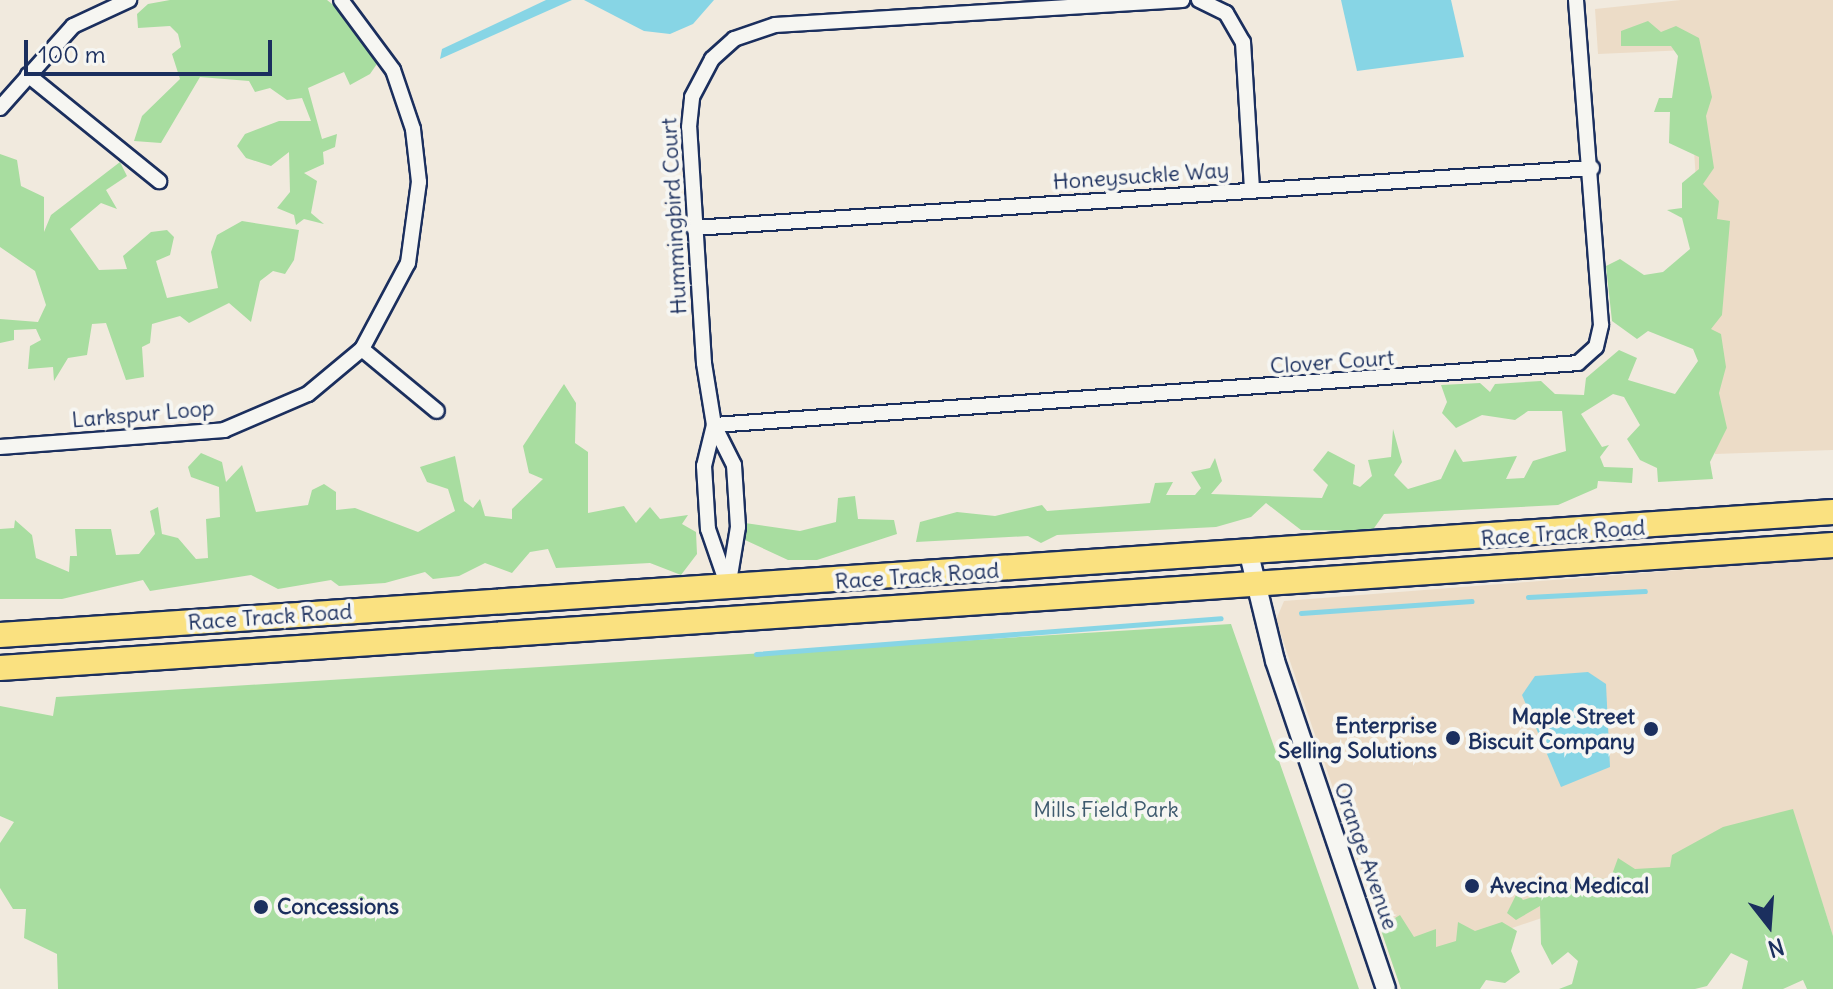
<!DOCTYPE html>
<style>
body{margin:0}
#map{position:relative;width:1833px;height:989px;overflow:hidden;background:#f1eade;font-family:Delius,sans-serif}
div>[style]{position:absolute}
.built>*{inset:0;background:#ecdcc7}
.green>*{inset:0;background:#a8dda0}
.water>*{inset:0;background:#87d5e5}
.stream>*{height:5px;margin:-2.5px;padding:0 2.5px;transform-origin:2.5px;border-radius:2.5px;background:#87d5e5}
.roads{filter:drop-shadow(2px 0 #1b2f5e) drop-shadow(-2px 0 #1b2f5e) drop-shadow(0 2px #1b2f5e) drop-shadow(0 -2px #1b2f5e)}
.minor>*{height:14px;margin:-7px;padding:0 7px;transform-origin:7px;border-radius:7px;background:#f6f6f2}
.tertiary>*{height:18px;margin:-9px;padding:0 9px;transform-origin:9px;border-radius:9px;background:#f6f6f2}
.primary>*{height:24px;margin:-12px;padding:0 12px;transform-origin:12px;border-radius:12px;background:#fae180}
.dots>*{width:22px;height:22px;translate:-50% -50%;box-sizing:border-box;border:4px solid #f6f6f2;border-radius:50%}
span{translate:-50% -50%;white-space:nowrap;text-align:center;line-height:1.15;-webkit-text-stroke:8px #f6f6f2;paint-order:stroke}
.street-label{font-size:22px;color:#1b2f5e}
.poi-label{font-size:22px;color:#1b2f5e;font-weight:700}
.right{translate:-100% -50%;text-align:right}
.left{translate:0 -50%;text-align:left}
.park-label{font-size:22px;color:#3e5a6e}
.north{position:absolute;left:1729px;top:885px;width:80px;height:80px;-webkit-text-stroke:6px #f6f6f2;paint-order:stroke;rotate:163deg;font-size:22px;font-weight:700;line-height:32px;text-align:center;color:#1b2f5e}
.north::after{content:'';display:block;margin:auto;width:28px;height:36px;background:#1b2f5e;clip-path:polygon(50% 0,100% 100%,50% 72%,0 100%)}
.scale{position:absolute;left:24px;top:40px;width:248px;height:36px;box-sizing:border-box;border:4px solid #1b2f5e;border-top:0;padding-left:10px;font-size:24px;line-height:28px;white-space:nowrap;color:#1b2f5e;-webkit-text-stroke:6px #f6f6f2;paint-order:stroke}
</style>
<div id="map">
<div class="built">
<i style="clip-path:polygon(1681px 0,1833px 0,1833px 450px,1715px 454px,1687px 50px,1598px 54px,1595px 9px)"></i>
<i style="clip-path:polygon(1833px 558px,1833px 936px,1799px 831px,1394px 968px,1276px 620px,1284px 601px)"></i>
</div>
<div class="green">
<i style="clip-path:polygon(170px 0,327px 0,358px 25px,379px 61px,370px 74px,350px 85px,344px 72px,308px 88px,322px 139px,337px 134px,335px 147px,323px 152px,324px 164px,304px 173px,317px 181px,311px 213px,324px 224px,304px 219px,296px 225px,294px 215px,277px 208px,290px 192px,289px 152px,271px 166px,246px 158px,237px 146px,245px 134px,279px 121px,311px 121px,302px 98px,287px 100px,270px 88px,255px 92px,249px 81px,200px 77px,161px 143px,134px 141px,142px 116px,180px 79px,172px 54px,181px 47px,178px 34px,170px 26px,138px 28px,137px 14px,148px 4px)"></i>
<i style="clip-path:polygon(1648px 21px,1661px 32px,1676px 26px,1699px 38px,1712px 97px,1706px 116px,1714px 168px,1703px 184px,1719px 201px,1717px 219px,1730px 221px,1722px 315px,1711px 329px,1721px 334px,1726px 367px,1719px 393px,1727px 428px,1710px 462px,1713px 479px,1658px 482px,1657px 468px,1640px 460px,1627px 439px,1640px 425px,1624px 397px,1613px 394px,1581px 414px,1602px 447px,1609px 445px,1600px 457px,1604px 467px,1633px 468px,1632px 483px,1598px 481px,1597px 488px,1558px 505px,1384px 514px,1372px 531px,1301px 530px,1266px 503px,1251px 517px,1216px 527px,1057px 535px,1041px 543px,1028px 536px,916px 542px,920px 522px,957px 512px,995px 516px,1042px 505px,1047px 511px,1150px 503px,1155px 483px,1173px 482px,1166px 495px,1195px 495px,1201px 488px,1191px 472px,1210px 468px,1215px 458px,1222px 481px,1211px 494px,1322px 498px,1328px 485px,1313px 470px,1328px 451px,1355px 465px,1353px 484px,1360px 487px,1372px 476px,1368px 460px,1391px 457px,1393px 429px,1402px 462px,1394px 475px,1408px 489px,1441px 479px,1455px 449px,1463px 462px,1517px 456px,1506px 479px,1524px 478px,1533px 461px,1566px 451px,1562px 411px,1528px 411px,1515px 420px,1482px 415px,1456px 428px,1442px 413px,1447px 402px,1441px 385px,1480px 383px,1490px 392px,1495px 384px,1541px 381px,1555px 394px,1584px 395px,1586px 378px,1619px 350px,1637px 358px,1628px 380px,1675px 394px,1698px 361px,1693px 349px,1648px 331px,1637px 339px,1612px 321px,1606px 266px,1620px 259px,1644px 275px,1663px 272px,1690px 249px,1682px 218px,1667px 210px,1682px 208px,1682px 183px,1699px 169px,1699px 157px,1669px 143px,1670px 112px,1654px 112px,1659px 98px,1672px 98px,1678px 56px,1671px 46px,1621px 46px,1621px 31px)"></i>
<i style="clip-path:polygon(0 154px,17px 160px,21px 186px,44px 197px,44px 232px,51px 215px,120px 162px,127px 176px,106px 190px,117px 209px,101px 203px,70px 229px,99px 270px,127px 269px,123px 256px,151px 232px,167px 230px,174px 237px,170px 255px,156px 261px,167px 298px,218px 288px,211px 252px,217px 235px,242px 221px,299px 230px,294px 260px,285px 274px,273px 271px,260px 281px,251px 322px,229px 303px,189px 323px,180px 316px,152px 324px,150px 343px,142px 347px,144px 377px,126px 380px,106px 323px,92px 324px,87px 355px,68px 358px,54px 381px,53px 367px,28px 369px,30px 346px,41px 340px,36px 329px,14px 330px,14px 340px,0 343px,0 319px,38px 322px,46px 305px,35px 271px,0 247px)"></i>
<i style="clip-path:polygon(564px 384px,576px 403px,575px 443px,588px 452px,588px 513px,624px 506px,636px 523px,650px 507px,660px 519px,688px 515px,682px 524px,696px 532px,697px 554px,681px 575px,650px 563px,556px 568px,548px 549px,530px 552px,512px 573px,485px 563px,459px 576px,433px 579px,425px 572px,385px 583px,339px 586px,331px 580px,278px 589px,251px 575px,150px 591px,143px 580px,62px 599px,0 599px,0 529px,14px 528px,15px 520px,32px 535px,36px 558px,69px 572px,70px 556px,77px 556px,75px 529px,111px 529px,116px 555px,139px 554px,155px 534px,150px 511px,158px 507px,162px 534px,178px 538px,196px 559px,208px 558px,206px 519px,220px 517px,219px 487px,191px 477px,188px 467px,201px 453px,222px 462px,226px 482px,242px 465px,256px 512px,308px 505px,312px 490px,324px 484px,336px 492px,336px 510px,355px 508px,418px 532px,455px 511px,448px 489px,427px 482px,420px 467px,455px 456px,464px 501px,473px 508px,480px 499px,485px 516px,512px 519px,512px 509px,543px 479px,529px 473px,523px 446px)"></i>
<i style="clip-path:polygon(855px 496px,858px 519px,894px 520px,897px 534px,817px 560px,788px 560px,745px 540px,745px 523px,800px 531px,836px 522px,838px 498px)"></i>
<i style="clip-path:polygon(1231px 624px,1359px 989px,58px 989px,57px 954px,24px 938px,26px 909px,13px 909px,0 888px,0 843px,14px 822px,0 816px,0 706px,53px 716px,56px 697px)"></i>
<i style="clip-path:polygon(1793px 809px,1833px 936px,1833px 989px,1807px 989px,1803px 980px,1783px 989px,1742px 989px,1748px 961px,1731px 953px,1707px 986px,1695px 989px,1559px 989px,1572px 984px,1578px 961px,1568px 952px,1552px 965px,1541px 944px,1540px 906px,1516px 920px,1507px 913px,1517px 893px,1523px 900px,1591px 877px,1610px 880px,1618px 858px,1635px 869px,1670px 867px,1672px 855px,1723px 827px)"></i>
<i style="clip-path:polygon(1400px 915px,1414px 937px,1436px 929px,1436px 947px,1456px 941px,1458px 922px,1475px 931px,1502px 922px,1517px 931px,1511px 951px,1520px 972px,1505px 983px,1486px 980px,1480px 989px,1401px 989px,1380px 927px)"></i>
</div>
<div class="water">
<i style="clip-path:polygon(546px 0,572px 0,440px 59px,442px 49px)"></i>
<i style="clip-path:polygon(584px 0,714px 0,693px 24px,670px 34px,644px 31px)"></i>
<i style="clip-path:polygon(1341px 0,1451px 0,1464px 57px,1357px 71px)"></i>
<i style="clip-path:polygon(1588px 672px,1606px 684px,1610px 767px,1561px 787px,1522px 695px,1535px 676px)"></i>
</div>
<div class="stream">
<i style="left:1528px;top:597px;width:117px;rotate:-2.9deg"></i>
<i style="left:1301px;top:613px;width:171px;rotate:-4deg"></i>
<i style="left:756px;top:654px;width:466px;rotate:-4.4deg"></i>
</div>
<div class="roads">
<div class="minor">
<i style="left:1199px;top:0;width:30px;rotate:26deg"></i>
<i style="left:1226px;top:13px;width:34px;rotate:60deg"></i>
<i style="left:1243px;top:42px;width:149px;rotate:86.5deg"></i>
<i style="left:28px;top:75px;width:169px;rotate:39deg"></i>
<i style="left:0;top:108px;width:110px;rotate:-48.3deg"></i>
<i style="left:73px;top:26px;width:62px;rotate:-24.9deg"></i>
<i style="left:694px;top:228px;width:900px;rotate:-3.82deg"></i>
<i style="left:362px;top:349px;width:97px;rotate:39.6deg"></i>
<i style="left:714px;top:425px;width:866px;rotate:-4.1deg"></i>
<i style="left:1578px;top:363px;width:24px;rotate:-42deg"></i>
<i style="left:1596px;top:347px;width:23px;rotate:-77deg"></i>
<i style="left:1601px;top:325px;width:326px;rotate:-94.4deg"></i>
<i style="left:714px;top:425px;width:42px;rotate:103.7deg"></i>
<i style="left:704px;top:466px;width:63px;rotate:86.4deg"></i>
<i style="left:708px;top:529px;width:58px;rotate:70.9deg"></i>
<i style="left:0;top:447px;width:225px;rotate:-4.3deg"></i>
<i style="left:224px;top:430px;width:91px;rotate:-23.2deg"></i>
<i style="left:308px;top:394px;width:70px;rotate:-39.8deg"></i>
<i style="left:362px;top:349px;width:98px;rotate:-61.9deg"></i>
<i style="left:408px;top:263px;width:82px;rotate:-82.3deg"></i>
<i style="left:419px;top:182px;width:53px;rotate:-96.5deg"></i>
<i style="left:413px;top:129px;width:62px;rotate:-108.7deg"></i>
<i style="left:393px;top:70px;width:87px;rotate:-126.6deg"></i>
<i style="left:728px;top:588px;width:62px;rotate:-80.7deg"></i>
<i style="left:738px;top:527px;width:62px;rotate:-93.7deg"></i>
<i style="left:734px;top:465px;width:45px;rotate:-116.6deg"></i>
<i style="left:714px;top:425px;width:63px;rotate:-99.2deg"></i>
<i style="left:704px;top:363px;width:236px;rotate:-93.6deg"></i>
<i style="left:689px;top:127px;width:30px;rotate:-84deg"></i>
<i style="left:692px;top:97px;width:43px;rotate:-62.2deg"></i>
<i style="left:712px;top:59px;width:30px;rotate:-42deg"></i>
<i style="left:734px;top:39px;width:43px;rotate:-18.9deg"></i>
<i style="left:775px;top:25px;width:408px;rotate:-3.5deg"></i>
</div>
<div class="tertiary">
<i style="left:1249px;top:554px;width:110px;rotate:76.3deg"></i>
<i style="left:1275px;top:661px;width:346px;rotate:71.3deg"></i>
</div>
<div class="primary">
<i style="left:0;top:635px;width:1837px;rotate:-3.84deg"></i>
<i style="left:0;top:668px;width:1837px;rotate:-3.84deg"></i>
</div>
</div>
<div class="dots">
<i style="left:1651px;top:729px;background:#1b2f5e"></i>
<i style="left:1453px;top:738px;background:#1b2f5e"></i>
<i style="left:1472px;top:886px;background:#1b2f5e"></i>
<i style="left:261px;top:907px;background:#1b2f5e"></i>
</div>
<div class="street-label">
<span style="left:1141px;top:176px;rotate:-4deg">Honeysuckle Way</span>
<span style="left:674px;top:216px;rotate:-93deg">Hummingbird Court</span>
<span style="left:1332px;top:362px;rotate:-4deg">Clover Court</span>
<span style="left:143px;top:414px;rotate:-5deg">Larkspur Loop</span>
<span style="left:1563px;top:533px;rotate:-4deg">Race Track Road</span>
<span style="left:917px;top:576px;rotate:-4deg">Race Track Road</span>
<span style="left:270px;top:617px;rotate:-4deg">Race Track Road</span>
<span style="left:1366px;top:856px;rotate:71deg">Orange Avenue</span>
</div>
<div class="poi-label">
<span class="right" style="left:1635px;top:729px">Maple Street<br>Biscuit Company</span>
<span class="right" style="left:1437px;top:738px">Enterprise<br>Selling Solutions</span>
<span class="left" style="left:1490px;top:886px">Avecina Medical</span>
<span class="left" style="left:277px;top:907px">Concessions</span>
</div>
<div class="park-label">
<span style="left:1106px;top:810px">Mills Field Park</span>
</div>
<div class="north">N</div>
<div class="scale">100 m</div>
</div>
